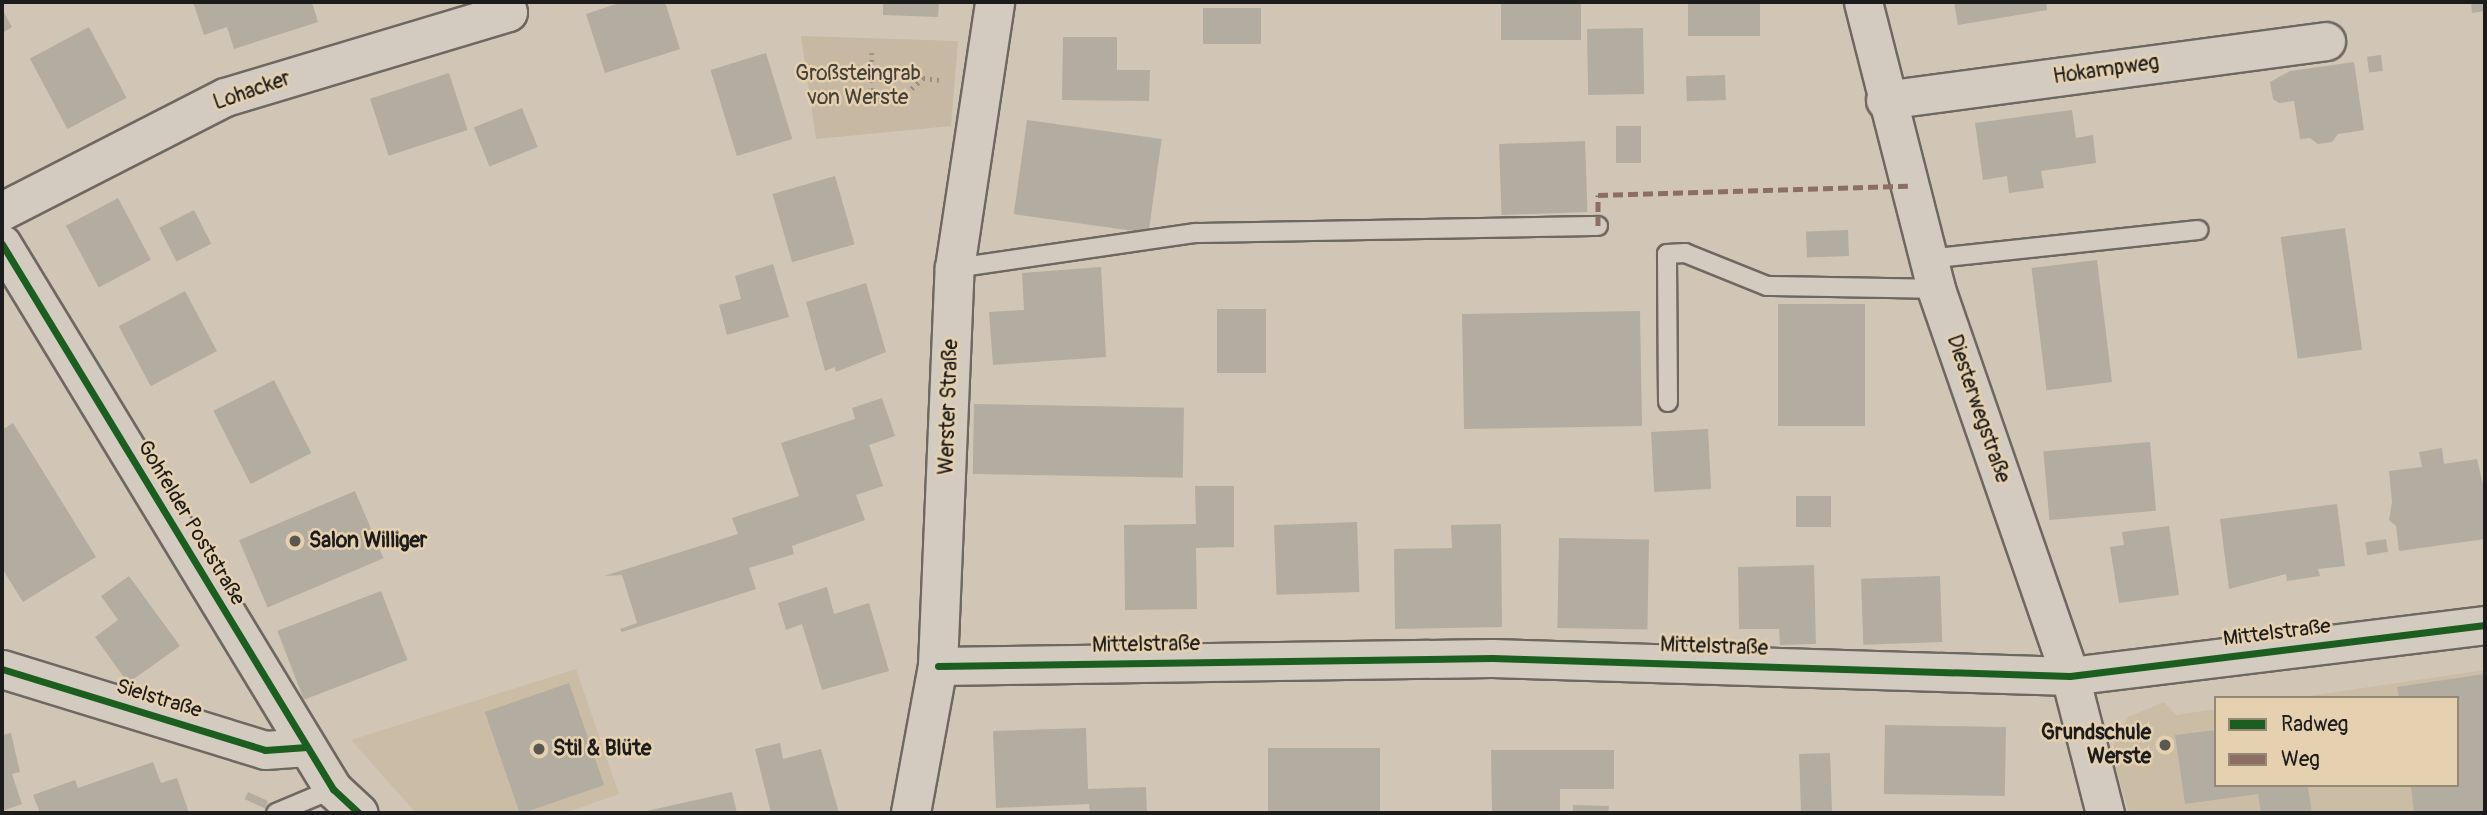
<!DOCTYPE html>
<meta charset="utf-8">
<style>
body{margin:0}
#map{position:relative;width:2487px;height:815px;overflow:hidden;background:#d1c6b5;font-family:Pangolin,sans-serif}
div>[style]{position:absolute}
.built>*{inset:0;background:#cbbca5}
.green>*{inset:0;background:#c6b8a2}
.building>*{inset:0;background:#b3aca0;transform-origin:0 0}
.path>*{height:4.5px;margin-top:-2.25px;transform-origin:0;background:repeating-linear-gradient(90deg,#959087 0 2px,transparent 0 7px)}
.roads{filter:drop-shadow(2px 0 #6d6861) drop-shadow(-2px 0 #6d6861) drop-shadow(0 2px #6d6861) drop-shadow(0 -2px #6d6861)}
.service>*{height:18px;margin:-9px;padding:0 9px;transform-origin:9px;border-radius:9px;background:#d3cbbf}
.minor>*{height:37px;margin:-18.5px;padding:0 18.5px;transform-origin:18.5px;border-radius:18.5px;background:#d3cbbf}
.secondary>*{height:38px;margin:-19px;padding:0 19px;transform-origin:19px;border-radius:19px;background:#d3cbbf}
.quiet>*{height:5px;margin-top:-2.5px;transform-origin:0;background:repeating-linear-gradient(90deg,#8d6e63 0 10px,transparent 0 15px)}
.cycleway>*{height:7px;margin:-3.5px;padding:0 3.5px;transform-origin:3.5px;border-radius:3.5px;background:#1b5e20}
.dots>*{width:19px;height:19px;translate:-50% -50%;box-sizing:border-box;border:4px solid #e5d0af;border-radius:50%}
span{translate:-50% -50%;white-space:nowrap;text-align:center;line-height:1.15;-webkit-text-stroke:5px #e5d0af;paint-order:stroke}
.street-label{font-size:21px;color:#1c1c1c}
.park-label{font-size:21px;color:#44403a}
.poi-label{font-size:21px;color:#1c1c1c;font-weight:700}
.left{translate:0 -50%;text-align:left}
.right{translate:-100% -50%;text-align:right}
.frame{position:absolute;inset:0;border:4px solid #1c1c1c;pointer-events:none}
.legend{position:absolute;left:2214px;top:696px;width:245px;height:91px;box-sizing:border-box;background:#e5d0af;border:2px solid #958874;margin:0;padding:9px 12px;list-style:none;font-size:21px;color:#1c1c1c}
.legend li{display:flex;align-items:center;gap:14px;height:35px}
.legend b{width:35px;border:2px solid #958874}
</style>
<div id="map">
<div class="built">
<i style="clip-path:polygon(576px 669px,619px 794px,565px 813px,416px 813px,351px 740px)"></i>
<i style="clip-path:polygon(2485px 670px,2485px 813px,2129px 813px,2112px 754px,2116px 736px,2128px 717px,2164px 702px,2176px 715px,2216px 709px,2216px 785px,2457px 785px,2457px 698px,2295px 698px)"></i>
</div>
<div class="green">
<i style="clip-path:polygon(801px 36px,958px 41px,951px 126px,816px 139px)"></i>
</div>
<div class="building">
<i style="clip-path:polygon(193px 2px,312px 2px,318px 22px,234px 49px,227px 27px,204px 35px)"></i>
<i style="clip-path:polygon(622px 2px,665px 2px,680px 49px,605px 73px,586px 14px)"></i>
<i style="clip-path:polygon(883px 2px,939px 2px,938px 17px,883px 15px)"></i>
<i style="left:1501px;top:2px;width:80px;height:38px"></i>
<i style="left:1688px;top:2px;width:72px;height:34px"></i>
<i style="clip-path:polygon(1954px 2px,2046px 2px,2047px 10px,1958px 25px)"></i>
<i style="clip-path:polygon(2471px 2px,2485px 2px,2485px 11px,2472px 13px)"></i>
<i style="left:1203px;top:8px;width:58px;height:36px"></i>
<i style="clip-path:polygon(2px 9px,12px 27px,2px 33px)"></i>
<i style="left:89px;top:27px;width:80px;height:67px;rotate:62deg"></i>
<i style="left:1643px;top:28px;width:66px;height:56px;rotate:89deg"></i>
<i style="clip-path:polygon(1063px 37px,1117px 37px,1117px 70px,1150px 70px,1149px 101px,1062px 100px)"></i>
<i style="left:766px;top:53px;width:90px;height:58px;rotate:73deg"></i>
<i style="left:2381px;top:55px;width:16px;height:14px;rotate:83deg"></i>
<i style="clip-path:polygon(2354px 62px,2364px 130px,2338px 134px,2332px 142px,2318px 144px,2310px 138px,2300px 139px,2294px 101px,2279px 103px,2273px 99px,2270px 82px,2290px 71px)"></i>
<i style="left:449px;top:73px;width:60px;height:83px;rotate:72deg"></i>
<i style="left:1725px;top:75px;width:25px;height:39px;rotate:88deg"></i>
<i style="left:522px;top:108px;width:42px;height:52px;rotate:68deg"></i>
<i style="clip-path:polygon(2072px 110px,2076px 138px,2093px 135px,2096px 163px,2041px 171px,2044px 188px,2009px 193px,2007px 176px,1983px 180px,1975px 123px)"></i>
<i style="left:1027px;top:120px;width:136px;height:95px;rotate:8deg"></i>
<i style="left:1616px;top:126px;width:25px;height:37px"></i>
<i style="left:1585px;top:141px;width:71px;height:86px;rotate:88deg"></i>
<i style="left:835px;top:176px;width:71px;height:65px;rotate:74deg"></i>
<i style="left:118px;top:198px;width:70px;height:59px;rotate:62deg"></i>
<i style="left:194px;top:210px;width:38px;height:39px;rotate:63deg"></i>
<i style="left:2345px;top:228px;width:123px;height:65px;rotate:82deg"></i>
<i style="left:1848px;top:230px;width:26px;height:42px;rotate:88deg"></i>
<i style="left:2097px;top:260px;width:123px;height:66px;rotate:83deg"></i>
<i style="clip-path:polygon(773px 264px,789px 317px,727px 335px,719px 305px,741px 299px,735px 276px)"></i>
<i style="clip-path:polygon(1101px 267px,1106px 357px,993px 365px,989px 312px,1024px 310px,1022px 273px)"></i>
<i style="clip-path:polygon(866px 283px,886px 352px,836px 372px,835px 367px,825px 371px,806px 302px)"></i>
<i style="left:185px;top:291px;width:68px;height:75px;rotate:62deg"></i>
<i style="left:1778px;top:304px;width:87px;height:122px"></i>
<i style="left:1217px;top:309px;width:49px;height:64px"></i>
<i style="left:1640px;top:311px;width:115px;height:178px;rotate:89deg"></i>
<i style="left:274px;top:380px;width:82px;height:68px;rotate:63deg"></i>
<i style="clip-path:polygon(882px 398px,895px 436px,869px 445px,883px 486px,856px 495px,865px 520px,792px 546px,794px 554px,749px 568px,756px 589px,622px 632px,620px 629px,637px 623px,622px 575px,604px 576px,738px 534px,732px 518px,799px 496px,781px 443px,855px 419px,852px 408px)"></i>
<i style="left:974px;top:404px;width:210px;height:70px;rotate:1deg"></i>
<i style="clip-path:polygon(13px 423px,96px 557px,23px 602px,2px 568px,2px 430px)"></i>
<i style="left:1708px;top:429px;width:60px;height:57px;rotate:87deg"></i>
<i style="left:2150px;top:442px;width:69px;height:107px;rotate:85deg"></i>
<i style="clip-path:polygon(2442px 448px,2444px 464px,2477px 459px,2485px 493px,2485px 539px,2399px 551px,2396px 526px,2389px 520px,2392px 502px,2389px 471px,2422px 467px,2419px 452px)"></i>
<i style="clip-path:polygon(1195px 486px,1234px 486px,1234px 547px,1196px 548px,1197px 609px,1125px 610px,1124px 525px,1196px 524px)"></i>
<i style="left:355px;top:491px;width:73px;height:126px;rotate:67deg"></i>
<i style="left:1831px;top:496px;width:31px;height:35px;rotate:90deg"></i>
<i style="clip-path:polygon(2337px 504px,2345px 566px,2318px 569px,2320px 576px,2287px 581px,2286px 574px,2229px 589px,2220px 519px)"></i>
<i style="left:1357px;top:522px;width:70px;height:83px;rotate:88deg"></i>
<i style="clip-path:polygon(1501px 524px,1502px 627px,1395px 629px,1394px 549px,1452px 548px,1451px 525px)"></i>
<i style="clip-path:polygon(2169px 526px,2179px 595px,2119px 603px,2110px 547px,2124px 545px,2122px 532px)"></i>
<i style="left:1559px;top:538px;width:90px;height:90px;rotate:1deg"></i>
<i style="left:2386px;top:539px;width:13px;height:21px;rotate:81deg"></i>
<i style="clip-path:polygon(1814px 565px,1816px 644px,1780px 645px,1779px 629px,1739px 629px,1738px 567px)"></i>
<i style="clip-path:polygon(129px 576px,180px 646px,128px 683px,95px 637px,118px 620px,101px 596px)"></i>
<i style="left:1940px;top:576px;width:66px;height:79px;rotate:88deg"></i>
<i style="clip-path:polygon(827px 587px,834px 614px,869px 603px,889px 671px,822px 690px,802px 624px,786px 630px,778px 603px)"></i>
<i style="left:381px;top:591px;width:74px;height:111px;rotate:69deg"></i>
<i style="clip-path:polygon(2485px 674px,2485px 812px,2414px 813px,2411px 785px,2457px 785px,2457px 698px,2399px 698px,2397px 687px)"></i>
<i style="left:569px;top:683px;width:108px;height:89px;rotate:71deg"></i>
<i style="left:1885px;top:725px;width:121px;height:69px;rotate:1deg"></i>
<i style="clip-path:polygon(1086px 728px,1088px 789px,1146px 787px,1147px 813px,1090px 813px,1089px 804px,996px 808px,993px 731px)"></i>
<i style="clip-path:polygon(2216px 730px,2216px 785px,2304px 785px,2308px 787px,2312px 813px,2261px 813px,2258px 794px,2185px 804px,2175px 735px)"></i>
<i style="clip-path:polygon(11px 733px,20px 772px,12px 774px,22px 804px,2px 811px,2px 735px)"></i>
<i style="clip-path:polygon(780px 743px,783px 759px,821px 749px,839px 813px,771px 813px,755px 749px)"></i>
<i style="left:1380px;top:748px;width:65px;height:112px;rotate:90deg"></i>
<i style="clip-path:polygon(1491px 750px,1614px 750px,1614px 789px,1560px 789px,1560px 813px,1492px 813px)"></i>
<i style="left:1830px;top:753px;width:60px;height:31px;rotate:88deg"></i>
<i style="clip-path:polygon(153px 762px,161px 783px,177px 778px,189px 813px,40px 813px,33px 795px,75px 780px,78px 788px)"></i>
<i style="left:248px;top:792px;width:22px;height:8px;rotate:24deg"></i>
<i style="clip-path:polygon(732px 792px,737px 813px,642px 813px,642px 812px)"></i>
<i style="clip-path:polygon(1573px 805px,1609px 806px,1608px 813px,1573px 813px)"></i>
</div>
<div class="path">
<i style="left:872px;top:53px;width:46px;rotate:91.2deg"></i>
<i style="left:871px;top:99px;width:30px;rotate:-2deg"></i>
<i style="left:901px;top:98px;width:30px;rotate:-42deg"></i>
<i style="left:923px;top:78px;width:16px;rotate:7deg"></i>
</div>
<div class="roads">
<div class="service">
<i style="left:1927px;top:259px;width:273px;rotate:-6.1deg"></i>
<i style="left:955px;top:268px;width:243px;rotate:-8.3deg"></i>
<i style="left:1195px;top:233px;width:403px;rotate:-1deg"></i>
<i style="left:1668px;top:402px;width:148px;rotate:-90.4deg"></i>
<i style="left:1667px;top:254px;width:18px;rotate:-3deg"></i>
<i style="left:1685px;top:253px;width:88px;rotate:21.9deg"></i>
<i style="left:1767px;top:286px;width:169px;rotate:1deg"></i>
<i style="left:276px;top:813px;width:62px;rotate:-22.8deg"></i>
</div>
<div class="minor">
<i style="left:1863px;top:2px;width:296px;rotate:75.7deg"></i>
<i style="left:1936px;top:289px;width:410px;rotate:70.9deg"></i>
<i style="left:2070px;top:676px;width:141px;rotate:75.7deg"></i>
<i style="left:1885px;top:100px;width:445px;rotate:-7.6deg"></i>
<i style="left:2px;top:211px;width:250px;rotate:-27.1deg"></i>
<i style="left:225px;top:97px;width:295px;rotate:-16.7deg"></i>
<i style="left:508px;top:12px;width:10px;rotate:-107deg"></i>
<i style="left:2px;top:244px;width:638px;rotate:58.73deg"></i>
<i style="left:333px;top:789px;width:35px;rotate:43deg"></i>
<i style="left:938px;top:666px;width:554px;rotate:-0.83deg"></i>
<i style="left:1492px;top:658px;width:578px;rotate:1.78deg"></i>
<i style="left:2070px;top:676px;width:418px;rotate:-7deg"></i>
<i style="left:2px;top:669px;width:275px;rotate:17.1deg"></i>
<i style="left:265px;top:750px;width:42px;rotate:-4.1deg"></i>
</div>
<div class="secondary">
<i style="left:911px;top:813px;width:149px;rotate:-79.6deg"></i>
<i style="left:938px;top:666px;width:398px;rotate:-87.6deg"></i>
<i style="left:955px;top:268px;width:269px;rotate:-81.4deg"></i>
</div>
</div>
<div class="quiet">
<i style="left:1598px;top:226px;width:31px;rotate:-90deg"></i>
<i style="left:1598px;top:195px;width:310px;rotate:-1.7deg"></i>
</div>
<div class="cycleway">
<i style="left:2px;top:244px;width:638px;rotate:58.73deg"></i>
<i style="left:333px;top:789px;width:35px;rotate:43deg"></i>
<i style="left:938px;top:666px;width:554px;rotate:-0.83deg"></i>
<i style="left:1492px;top:658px;width:578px;rotate:1.78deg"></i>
<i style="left:2070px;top:676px;width:418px;rotate:-7deg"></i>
<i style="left:2px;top:669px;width:275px;rotate:17.1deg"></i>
<i style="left:265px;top:750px;width:42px;rotate:-4.1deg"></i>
</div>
<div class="dots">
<i style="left:295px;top:541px;background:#5b5852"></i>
<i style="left:2165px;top:745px;background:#5b5852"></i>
<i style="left:539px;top:749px;background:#5b5852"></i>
</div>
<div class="street-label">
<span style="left:2106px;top:70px;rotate:-8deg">Hokampweg</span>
<span style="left:252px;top:91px;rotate:-19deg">Lohacker</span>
<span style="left:949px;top:407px;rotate:-88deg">Werster Straße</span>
<span style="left:1978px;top:409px;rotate:71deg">Diesterwegstraße</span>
<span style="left:191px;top:523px;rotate:59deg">Gohfelder Poststraße</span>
<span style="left:2277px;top:633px;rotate:-7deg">Mittelstraße</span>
<span style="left:1146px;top:645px;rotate:-1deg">Mittelstraße</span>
<span style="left:1714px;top:647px;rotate:2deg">Mittelstraße</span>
<span style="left:159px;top:699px;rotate:17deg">Sielstraße</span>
</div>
<div class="park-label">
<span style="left:858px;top:86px">Großsteingrab<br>von Werste</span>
</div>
<div class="poi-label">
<span class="left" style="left:309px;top:541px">Salon Williger</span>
<span class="right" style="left:2151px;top:745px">Grundschule<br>Werste</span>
<span class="left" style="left:553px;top:749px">Stil &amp; Blüte</span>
</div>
<div class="frame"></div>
<ul class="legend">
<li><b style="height:9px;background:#1b5e20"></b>Radweg</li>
<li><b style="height:9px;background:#8d6e63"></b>Weg</li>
</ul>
</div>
